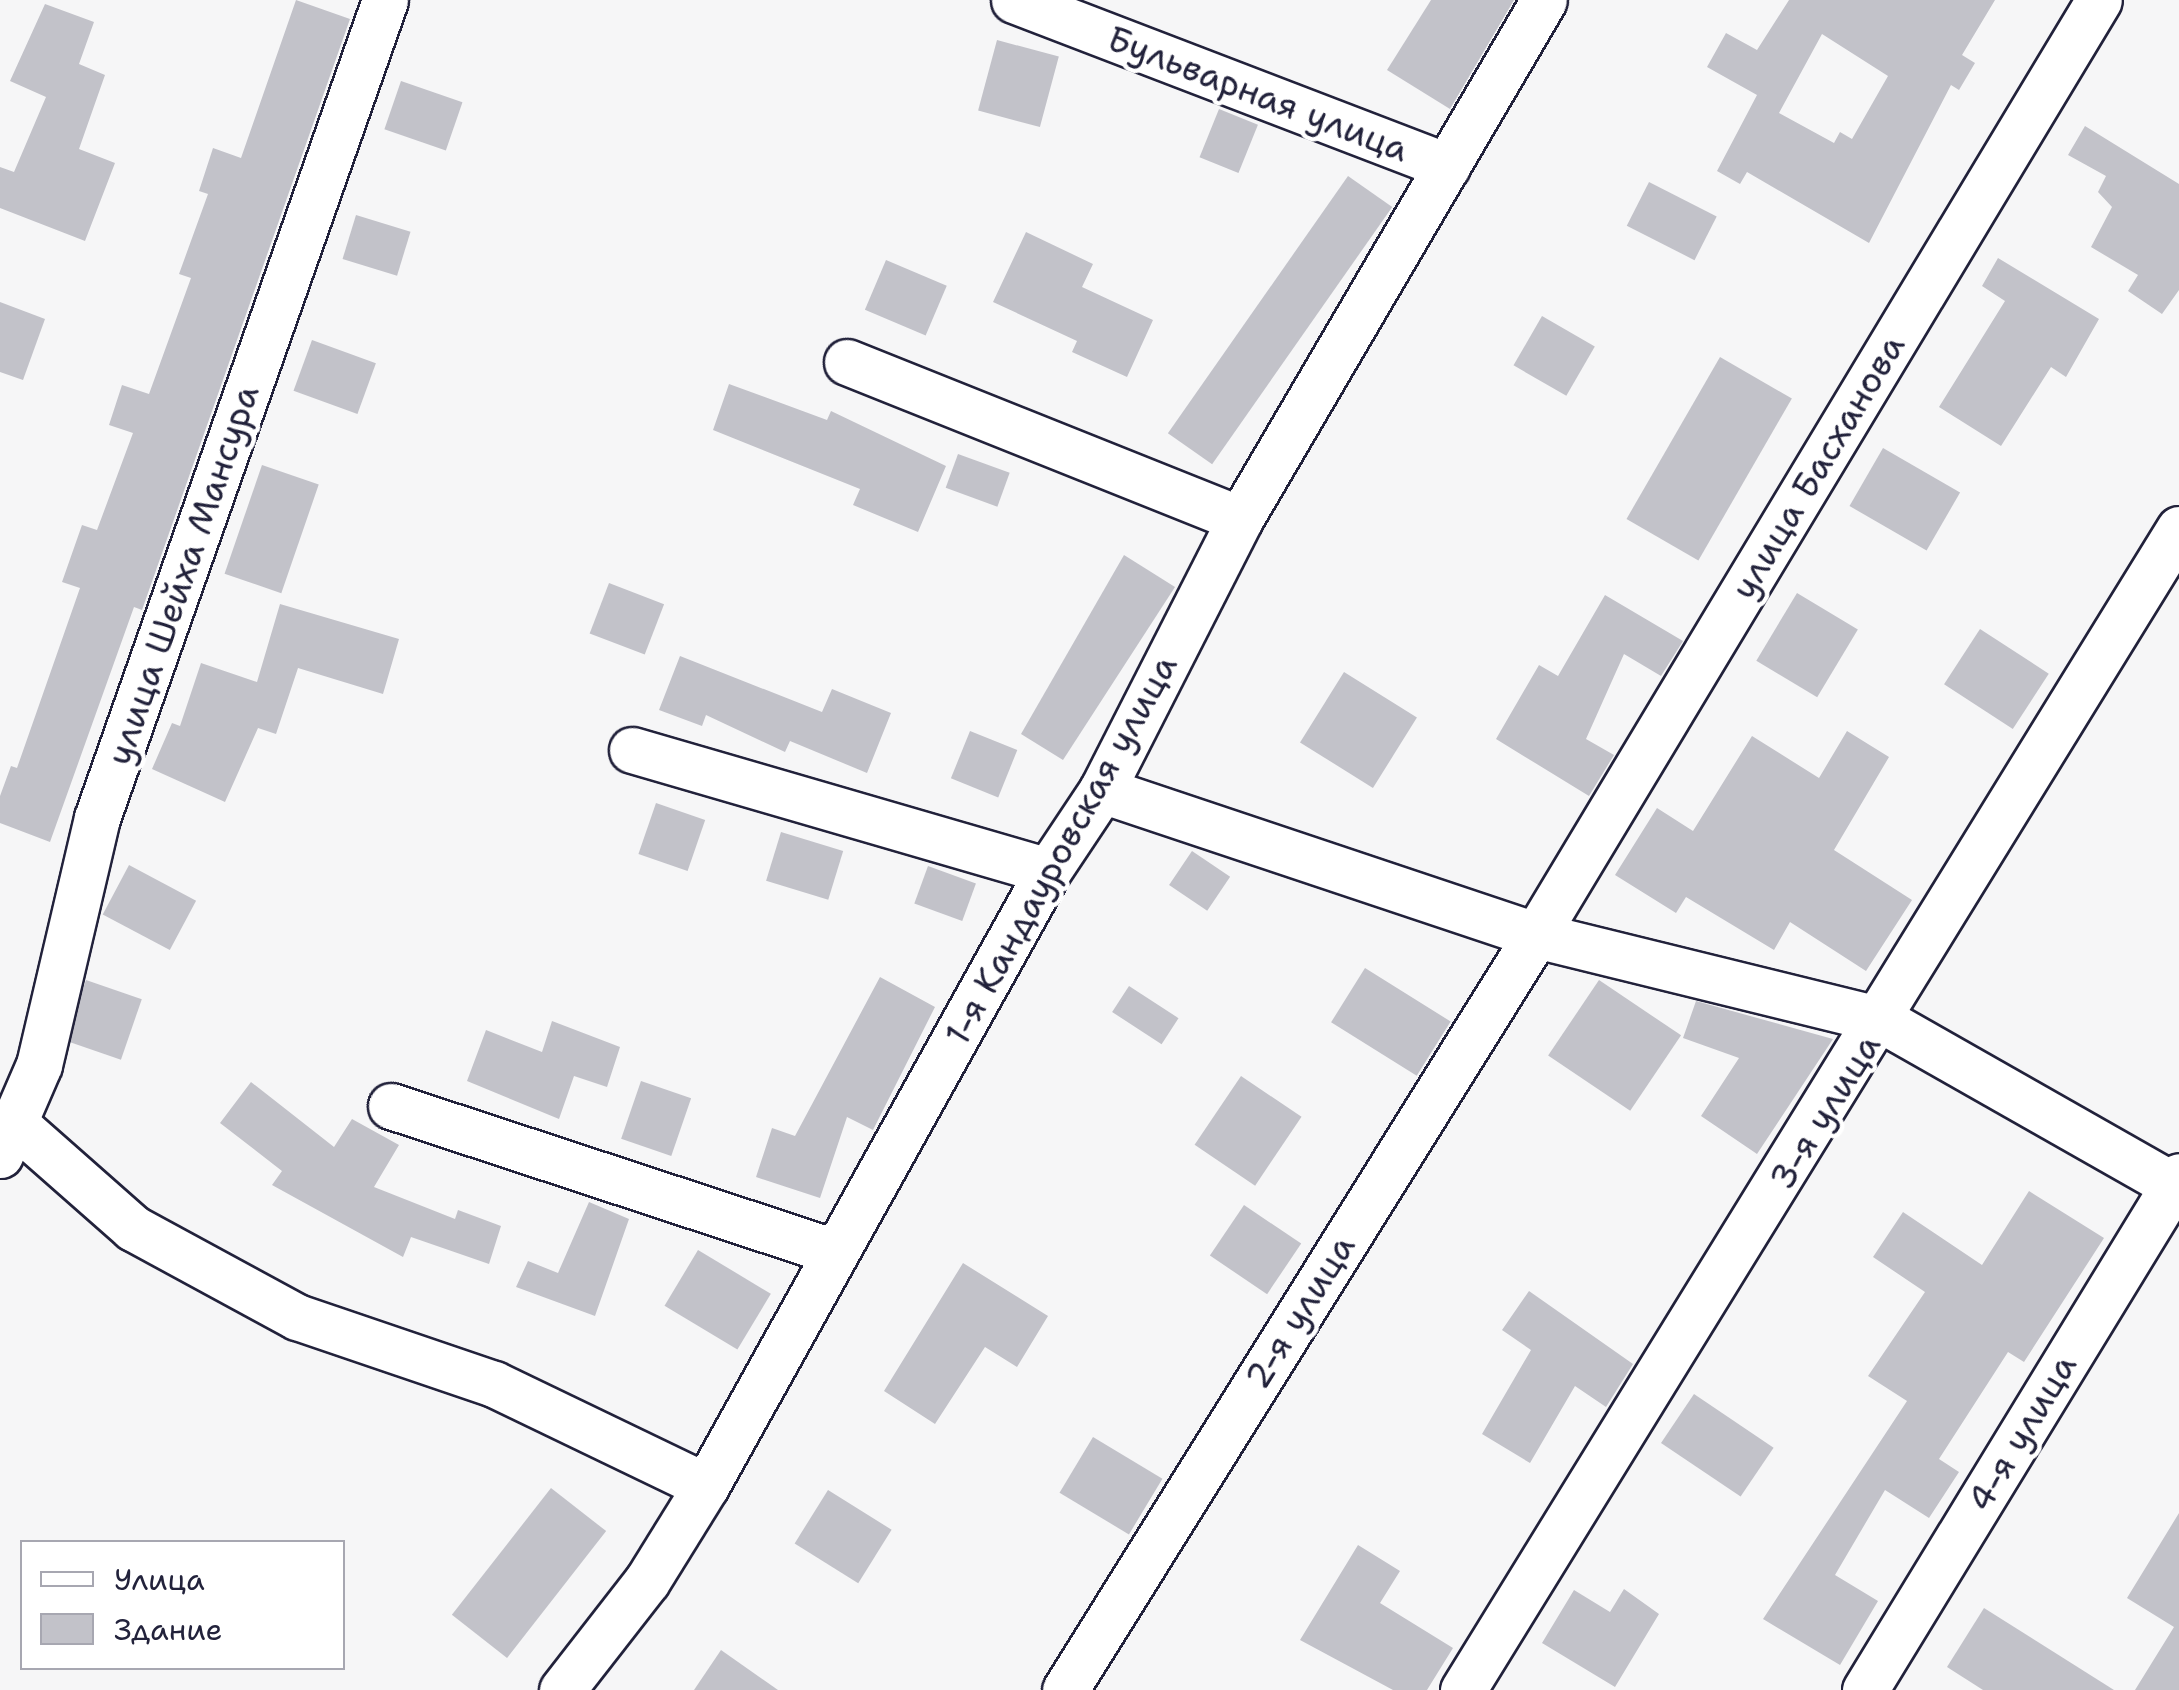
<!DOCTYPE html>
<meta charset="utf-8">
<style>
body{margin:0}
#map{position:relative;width:2179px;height:1690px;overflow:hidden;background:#f6f6f7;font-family:"Shantell Sans",sans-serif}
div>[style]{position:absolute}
.building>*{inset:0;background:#c2c2c9;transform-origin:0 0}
.roads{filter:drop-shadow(2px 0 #22223b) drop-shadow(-2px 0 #22223b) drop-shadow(0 2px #22223b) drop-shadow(0 -2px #22223b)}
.minor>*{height:45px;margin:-22.5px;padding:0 22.5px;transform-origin:22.5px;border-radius:22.5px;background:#fff}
span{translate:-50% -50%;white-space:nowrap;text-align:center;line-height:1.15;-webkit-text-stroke:9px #fff;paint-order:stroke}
.street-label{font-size:35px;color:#22223b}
.legend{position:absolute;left:20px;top:1540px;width:325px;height:130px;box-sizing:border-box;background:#fff;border:2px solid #a7a7b1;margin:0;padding:12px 18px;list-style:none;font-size:30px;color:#22223b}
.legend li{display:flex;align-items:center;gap:20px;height:50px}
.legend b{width:50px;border:2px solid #a7a7b1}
</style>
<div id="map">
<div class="building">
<i style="clip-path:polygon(296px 0,350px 19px,142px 610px,134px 607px,50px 842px,0 823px,0 796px,11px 766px,17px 768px,80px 588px,62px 582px,82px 525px,97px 530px,133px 433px,109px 425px,122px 385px,149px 394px,191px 278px,179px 274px,208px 194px,199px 191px,213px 148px,241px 158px)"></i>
<i style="clip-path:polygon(1431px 0,1514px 0,1450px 109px,1387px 70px)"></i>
<i style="clip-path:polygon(evenodd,1789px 0,1995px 0,1962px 55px,1975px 63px,1959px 90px,1951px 85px,1869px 243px,1747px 172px,1740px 184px,1717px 171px,1757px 95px,1707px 67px,1726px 33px,1757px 50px,1789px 0,1822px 34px,1888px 76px,1852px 139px,1840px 132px,1834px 143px,1779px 113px,1822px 34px)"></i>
<i style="clip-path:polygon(45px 4px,94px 22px,79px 64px,105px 75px,79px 149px,115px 163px,85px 241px,0 208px,0 167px,14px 172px,46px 97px,10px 81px)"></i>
<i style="left:997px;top:40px;width:64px;height:73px;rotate:15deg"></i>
<i style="left:401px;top:81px;width:65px;height:51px;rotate:19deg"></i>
<i style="left:1219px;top:109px;width:42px;height:52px;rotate:22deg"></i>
<i style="clip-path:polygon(2085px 126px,2179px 184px,2179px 290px,2162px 314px,2128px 291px,2138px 275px,2091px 247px,2112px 207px,2098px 192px,2106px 176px,2068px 155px)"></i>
<i style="left:1348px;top:176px;width:54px;height:314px;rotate:35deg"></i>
<i style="left:1649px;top:182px;width:76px;height:49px;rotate:27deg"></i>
<i style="left:356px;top:215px;width:57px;height:46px;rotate:17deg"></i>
<i style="clip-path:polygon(1026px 232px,1093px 264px,1082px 287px,1153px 320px,1127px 377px,1072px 352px,1077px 341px,993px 302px)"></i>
<i style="clip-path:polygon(1998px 258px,2099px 319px,2066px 377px,2051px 367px,2001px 446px,1939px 407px,2005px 301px,1982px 286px)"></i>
<i style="left:886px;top:260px;width:66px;height:54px;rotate:23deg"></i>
<i style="clip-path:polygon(0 302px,45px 319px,23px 380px,0 372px)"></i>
<i style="left:1542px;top:316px;width:61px;height:57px;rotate:30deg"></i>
<i style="left:312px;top:340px;width:68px;height:54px;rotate:20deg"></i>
<i style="left:1720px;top:357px;width:83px;height:187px;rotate:30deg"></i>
<i style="clip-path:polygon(729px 384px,827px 420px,831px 411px,946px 466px,918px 532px,853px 505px,860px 489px,713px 430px)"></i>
<i style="left:1883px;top:448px;width:89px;height:67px;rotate:30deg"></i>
<i style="left:958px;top:454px;width:55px;height:36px;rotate:20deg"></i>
<i style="left:262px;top:465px;width:60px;height:115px;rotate:19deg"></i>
<i style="clip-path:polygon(1124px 555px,1175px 587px,1063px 760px,1021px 734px)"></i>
<i style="left:609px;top:583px;width:59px;height:54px;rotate:21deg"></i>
<i style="left:1797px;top:593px;width:71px;height:79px;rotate:31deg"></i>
<i style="clip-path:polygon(1605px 595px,1683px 641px,1661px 676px,1624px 654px,1586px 739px,1614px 755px,1589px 796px,1496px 739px,1539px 665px,1558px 676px)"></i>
<i style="clip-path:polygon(280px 604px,399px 639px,383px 694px,298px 668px,276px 734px,258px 728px,225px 802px,152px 769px,172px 723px,180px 726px,201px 663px,257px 682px)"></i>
<i style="left:1980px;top:629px;width:82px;height:66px;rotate:33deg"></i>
<i style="clip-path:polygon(680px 656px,822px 712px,832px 689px,891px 713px,867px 773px,790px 741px,785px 752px,706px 715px,702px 726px,659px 710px)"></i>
<i style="left:1344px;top:672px;width:86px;height:83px;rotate:32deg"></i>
<i style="left:970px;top:731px;width:51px;height:51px;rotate:22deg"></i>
<i style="clip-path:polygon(1847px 731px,1889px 757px,1834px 850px,1912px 900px,1866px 971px,1790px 922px,1774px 950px,1686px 897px,1676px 913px,1615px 875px,1657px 808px,1693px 831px,1752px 736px,1819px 778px)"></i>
<i style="left:656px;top:803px;width:52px;height:54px;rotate:19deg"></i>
<i style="left:781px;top:832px;width:65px;height:51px;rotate:17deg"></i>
<i style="left:1192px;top:851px;width:46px;height:41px;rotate:34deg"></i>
<i style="left:129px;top:865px;width:76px;height:56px;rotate:28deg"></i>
<i style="left:928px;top:866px;width:51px;height:40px;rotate:20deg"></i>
<i style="left:1365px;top:968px;width:101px;height:64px;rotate:32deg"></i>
<i style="clip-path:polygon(880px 977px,935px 1007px,873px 1130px,847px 1117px,820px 1198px,756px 1177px,772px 1128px,795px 1136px)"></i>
<i style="left:86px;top:980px;width:59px;height:64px;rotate:19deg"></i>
<i style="left:1599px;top:980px;width:99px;height:91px;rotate:34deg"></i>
<i style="left:1129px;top:986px;width:59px;height:31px;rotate:33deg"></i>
<i style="clip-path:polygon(1696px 1001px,1833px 1039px,1757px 1154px,1701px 1116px,1739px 1058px,1683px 1038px)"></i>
<i style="clip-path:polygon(552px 1021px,620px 1047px,607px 1087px,574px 1076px,559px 1119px,467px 1081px,486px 1030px,542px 1052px)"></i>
<i style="left:1241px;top:1076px;width:73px;height:83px;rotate:34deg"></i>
<i style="left:641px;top:1081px;width:53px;height:61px;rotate:19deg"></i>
<i style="clip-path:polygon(251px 1082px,334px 1147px,352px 1119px,399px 1145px,374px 1187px,455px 1219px,458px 1210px,501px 1226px,489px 1264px,411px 1237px,403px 1257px,272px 1185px,282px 1171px,220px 1123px)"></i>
<i style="clip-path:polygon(2029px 1191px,2104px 1238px,2024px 1362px,2008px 1352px,1939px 1459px,1959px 1472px,1929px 1518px,1885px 1490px,1835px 1575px,1878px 1601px,1840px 1665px,1763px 1619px,1907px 1401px,1868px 1376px,1925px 1292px,1873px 1257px,1903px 1212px,1982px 1265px)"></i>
<i style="clip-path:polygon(589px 1202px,629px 1219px,595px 1316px,516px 1287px,528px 1261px,558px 1273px)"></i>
<i style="left:1244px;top:1205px;width:69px;height:61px;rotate:34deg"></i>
<i style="left:698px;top:1250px;width:85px;height:65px;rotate:31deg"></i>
<i style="clip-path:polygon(963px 1263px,1048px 1316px,1017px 1367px,985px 1347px,935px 1424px,884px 1391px)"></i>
<i style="clip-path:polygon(1529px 1291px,1633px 1364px,1606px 1407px,1575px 1386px,1530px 1463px,1482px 1434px,1531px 1350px,1502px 1330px)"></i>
<i style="left:1694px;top:1394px;width:96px;height:59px;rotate:34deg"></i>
<i style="left:1093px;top:1437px;width:81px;height:65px;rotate:31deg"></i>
<i style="left:551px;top:1488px;width:70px;height:161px;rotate:38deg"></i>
<i style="left:828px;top:1490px;width:75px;height:63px;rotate:32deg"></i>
<i style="clip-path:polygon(2179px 1513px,2179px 1690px,2135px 1690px,2174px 1627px,2127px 1598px)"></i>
<i style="clip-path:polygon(1358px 1545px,1400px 1571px,1380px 1603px,1453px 1648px,1427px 1690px,1393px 1690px,1300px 1640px)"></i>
<i style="clip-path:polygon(1624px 1589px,1659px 1614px,1615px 1687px,1542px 1643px,1574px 1590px,1610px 1612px)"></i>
<i style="clip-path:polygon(1984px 1608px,2114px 1690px,1983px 1690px,1947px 1667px)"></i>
<i style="clip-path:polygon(721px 1650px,778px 1690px,694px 1690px)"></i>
</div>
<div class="roads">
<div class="minor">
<i style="left:1014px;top:0;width:464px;rotate:21deg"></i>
<i style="left:847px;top:362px;width:423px;rotate:21.8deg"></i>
<i style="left:632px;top:750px;width:433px;rotate:16.2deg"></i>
<i style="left:1102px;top:790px;width:458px;rotate:18.5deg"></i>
<i style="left:1536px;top:935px;width:356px;rotate:13.8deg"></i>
<i style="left:1882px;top:1020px;width:342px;rotate:29.6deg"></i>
<i style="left:391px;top:1106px;width:468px;rotate:18.2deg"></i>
<i style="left:14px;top:1123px;width:159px;rotate:41.4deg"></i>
<i style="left:133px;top:1228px;width:187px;rotate:28.5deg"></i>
<i style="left:297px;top:1317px;width:208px;rotate:18.8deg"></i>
<i style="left:494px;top:1384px;width:235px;rotate:25.7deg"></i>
<i style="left:0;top:1155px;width:98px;rotate:-66.6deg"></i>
<i style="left:39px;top:1065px;width:254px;rotate:-76.8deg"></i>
<i style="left:97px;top:818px;width:867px;rotate:-70.6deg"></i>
<i style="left:562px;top:1690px;width:138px;rotate:-52.1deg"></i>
<i style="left:647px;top:1581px;width:112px;rotate:-58.2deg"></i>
<i style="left:706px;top:1486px;width:704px;rotate:-60.92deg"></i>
<i style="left:1048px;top:871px;width:97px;rotate:-56.3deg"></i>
<i style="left:1102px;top:790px;width:304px;rotate:-63deg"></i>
<i style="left:1240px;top:519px;width:601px;rotate:-59.64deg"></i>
<i style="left:1065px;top:1690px;width:890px;rotate:-58.04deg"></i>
<i style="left:1536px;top:935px;width:1091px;rotate:-58.95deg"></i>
<i style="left:1463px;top:1690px;width:1364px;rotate:-58.34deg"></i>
<i style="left:1865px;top:1690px;width:602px;rotate:-58.58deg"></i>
</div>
</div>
<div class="street-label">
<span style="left:1258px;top:94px;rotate:21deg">Бульварная улица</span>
<span style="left:1818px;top:467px;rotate:-59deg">улица Басханова</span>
<span style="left:183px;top:575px;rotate:-71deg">улица Шейха Мансура</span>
<span style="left:1061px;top:850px;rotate:-61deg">1-я Кандауровская улица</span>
<span style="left:1825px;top:1112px;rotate:-58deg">3-я улица</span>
<span style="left:1300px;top:1312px;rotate:-58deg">2-я улица</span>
<span style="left:2022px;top:1433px;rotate:-59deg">4-я улица</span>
</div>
<ul class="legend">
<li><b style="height:12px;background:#fff"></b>Улица</li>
<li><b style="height:28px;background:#c2c2c9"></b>Здание</li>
</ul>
</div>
